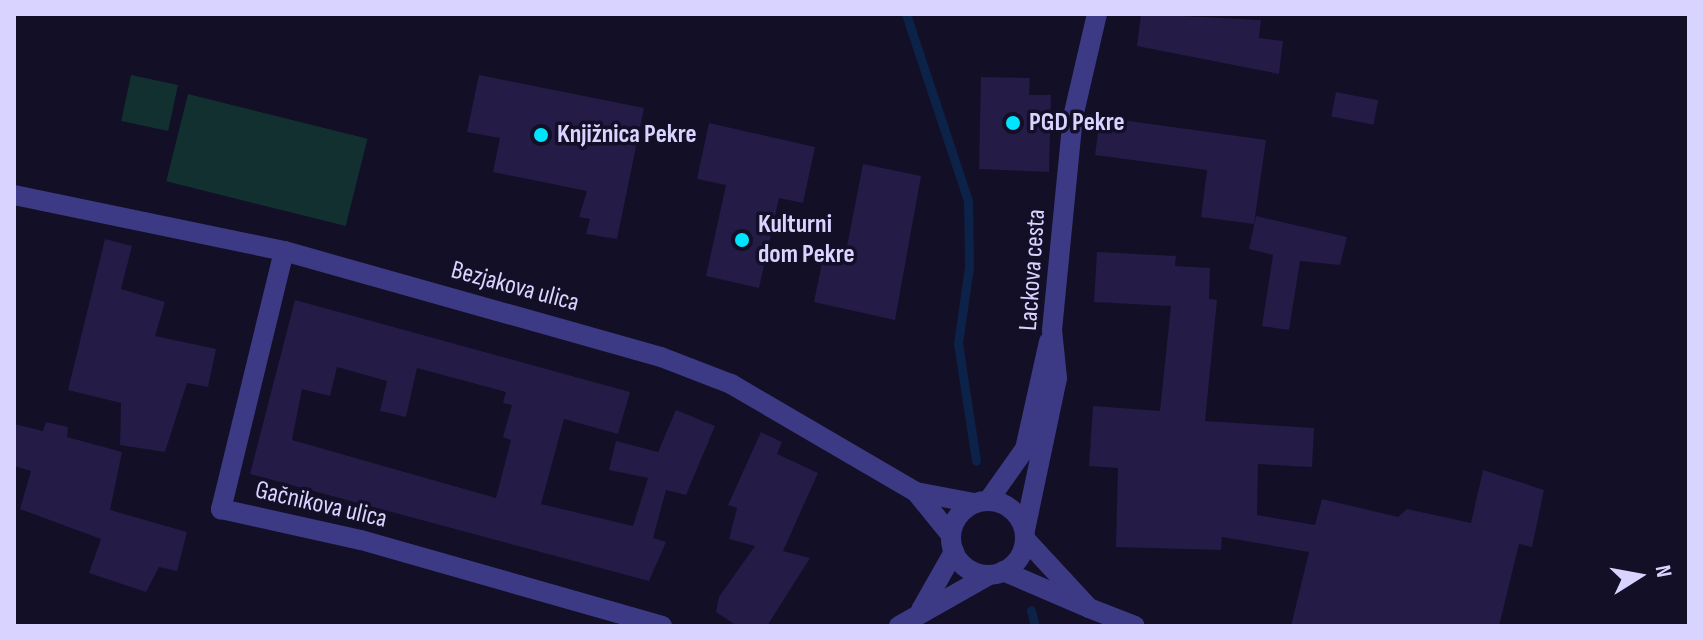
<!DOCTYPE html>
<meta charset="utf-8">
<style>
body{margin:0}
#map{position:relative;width:1703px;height:640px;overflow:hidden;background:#130f26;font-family:"Sofia Sans Condensed",sans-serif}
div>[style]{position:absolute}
.green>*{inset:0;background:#12302f;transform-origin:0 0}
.stream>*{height:9px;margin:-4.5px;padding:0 4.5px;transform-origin:4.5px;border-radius:4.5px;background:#0c2248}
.building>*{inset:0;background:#241b47;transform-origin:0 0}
.minor>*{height:20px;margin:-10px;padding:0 10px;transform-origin:10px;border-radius:10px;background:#3d3a85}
.tertiary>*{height:20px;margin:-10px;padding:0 10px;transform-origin:10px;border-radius:10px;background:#3d3a85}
.tertiary>.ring{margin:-10px;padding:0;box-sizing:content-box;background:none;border:20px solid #3d3a85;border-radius:50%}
.dots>*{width:22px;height:22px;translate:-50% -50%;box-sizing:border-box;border:4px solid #130f26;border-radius:50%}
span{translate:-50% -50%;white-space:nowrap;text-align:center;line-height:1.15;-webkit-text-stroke:7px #130f26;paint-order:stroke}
.poi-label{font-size:26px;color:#d9d4ff;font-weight:700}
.left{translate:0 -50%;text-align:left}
.street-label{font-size:26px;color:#d9d4ff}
.frame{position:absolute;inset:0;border:16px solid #d9d4ff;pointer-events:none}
.north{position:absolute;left:1599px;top:536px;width:80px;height:80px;-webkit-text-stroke:6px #130f26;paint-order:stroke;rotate:79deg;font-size:22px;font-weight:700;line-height:32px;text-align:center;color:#d9d4ff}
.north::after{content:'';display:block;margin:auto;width:28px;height:36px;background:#d9d4ff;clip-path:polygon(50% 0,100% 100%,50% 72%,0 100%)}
</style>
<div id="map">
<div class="green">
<i style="left:131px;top:75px;width:48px;height:47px;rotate:12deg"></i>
<i style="left:188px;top:94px;width:185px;height:90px;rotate:14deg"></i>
</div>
<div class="stream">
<i style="left:906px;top:14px;width:196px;rotate:71.6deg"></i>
<i style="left:968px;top:200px;width:67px;rotate:89.1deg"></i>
<i style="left:969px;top:267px;width:77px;rotate:98.2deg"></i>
<i style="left:958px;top:343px;width:119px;rotate:81.3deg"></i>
<i style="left:1031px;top:610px;width:16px;rotate:76deg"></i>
</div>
<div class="building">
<i style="clip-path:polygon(1141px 14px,1261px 20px,1259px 38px,1283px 41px,1279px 74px,1137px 46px)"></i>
<i style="clip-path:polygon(479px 75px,644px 108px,617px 239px,586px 234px,590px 219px,579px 217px,587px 191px,493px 172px,500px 138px,467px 132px)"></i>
<i style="clip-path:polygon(981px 77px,1030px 78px,1029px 95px,1051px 95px,1049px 172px,979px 169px)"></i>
<i style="left:1336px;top:92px;width:43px;height:25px;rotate:11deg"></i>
<i style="clip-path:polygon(1100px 117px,1266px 140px,1254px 224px,1201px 217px,1207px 170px,1095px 155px)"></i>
<i style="clip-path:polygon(709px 123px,815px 147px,803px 203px,779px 198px,759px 288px,706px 276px,726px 185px,697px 179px)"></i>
<i style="clip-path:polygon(863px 164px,921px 176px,895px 320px,814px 302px,823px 258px,844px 262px)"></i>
<i style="clip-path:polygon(1256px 216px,1347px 237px,1340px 265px,1300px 261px,1289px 330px,1262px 326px,1273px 255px,1249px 249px)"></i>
<i style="clip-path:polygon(105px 239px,132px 246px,121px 289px,165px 302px,155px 336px,216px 349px,208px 387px,187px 383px,165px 452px,120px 445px,121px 403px,68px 390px)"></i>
<i style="clip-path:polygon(1097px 252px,1176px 256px,1175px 266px,1210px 268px,1209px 299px,1217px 300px,1205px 421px,1314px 428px,1312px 467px,1258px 464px,1257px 515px,1315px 525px,1322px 499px,1398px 517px,1407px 509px,1471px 523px,1483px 470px,1544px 490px,1532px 547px,1519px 544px,1499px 626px,1291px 626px,1309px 552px,1222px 537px,1221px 550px,1116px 547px,1118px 468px,1089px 466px,1093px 406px,1160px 411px,1171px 306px,1094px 302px)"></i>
<i style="clip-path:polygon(evenodd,295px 300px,630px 392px,618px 434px,564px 419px,541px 504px,633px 526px,648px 478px,609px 470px,616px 441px,658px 452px,676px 410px,715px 426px,686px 495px,666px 490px,653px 538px,666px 542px,649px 581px,250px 474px,295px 300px,337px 367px,387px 381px,380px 411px,406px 417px,417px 368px,506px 392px,503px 403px,512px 405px,503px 437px,511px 440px,496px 498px,292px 440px,302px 389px,330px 396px,337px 367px)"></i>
<i style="clip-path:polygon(46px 422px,68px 427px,67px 437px,122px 452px,110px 510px,187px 532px,177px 571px,159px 567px,146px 592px,89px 573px,101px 539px,20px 509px,31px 471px,14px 466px,14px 424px,43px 431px)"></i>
<i style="clip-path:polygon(761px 432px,782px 442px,777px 454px,818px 473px,783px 551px,810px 558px,767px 626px,737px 626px,716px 612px,719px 597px,755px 546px,729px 539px,737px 508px,728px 505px)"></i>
</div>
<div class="minor">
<i style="left:14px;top:195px;width:276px;rotate:11.7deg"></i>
<i style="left:284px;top:251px;width:392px;rotate:15.7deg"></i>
<i style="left:661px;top:357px;width:75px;rotate:21.1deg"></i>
<i style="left:731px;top:384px;width:214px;rotate:30.3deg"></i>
<i style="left:916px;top:492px;width:59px;rotate:10.7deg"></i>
<i style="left:284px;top:251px;width:266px;rotate:103.7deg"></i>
<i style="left:221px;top:509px;width:143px;rotate:12.5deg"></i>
<i style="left:361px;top:540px;width:313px;rotate:15.9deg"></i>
<i style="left:916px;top:492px;width:55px;rotate:50.9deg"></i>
</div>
<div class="tertiary">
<i style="left:988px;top:501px;width:64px;rotate:-54.6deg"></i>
<i style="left:1025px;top:449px;width:110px;rotate:-77.4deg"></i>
<i class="ring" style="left:951px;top:501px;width:54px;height:54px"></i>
<i style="left:1025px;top:530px;width:155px;rotate:-78.1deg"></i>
<i style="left:1057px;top:378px;width:48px;rotate:-95.9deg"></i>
<i style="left:1052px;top:330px;width:214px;rotate:-84.4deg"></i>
<i style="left:1073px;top:117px;width:106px;rotate:-76.9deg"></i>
<i style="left:1026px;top:540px;width:93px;rotate:47.2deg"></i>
<i style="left:1089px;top:608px;width:49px;rotate:21.4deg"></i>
<i style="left:1003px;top:571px;width:94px;rotate:23.3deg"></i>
<i style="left:921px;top:610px;width:67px;rotate:-60.4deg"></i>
<i style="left:899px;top:626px;width:103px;rotate:-29.5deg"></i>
</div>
<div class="dots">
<i style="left:1013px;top:123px;background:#00e5ff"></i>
<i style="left:541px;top:135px;background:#00e5ff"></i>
<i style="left:742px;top:240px;background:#00e5ff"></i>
</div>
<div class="poi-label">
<span class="left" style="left:1029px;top:123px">PGD Pekre</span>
<span class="left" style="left:557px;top:135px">Knjižnica Pekre</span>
<span class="left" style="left:758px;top:240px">Kulturni<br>dom Pekre</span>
</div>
<div class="street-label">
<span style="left:1033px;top:270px;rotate:-86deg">Lackova cesta</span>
<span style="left:515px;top:287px;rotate:15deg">Bezjakova ulica</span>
<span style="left:321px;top:505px;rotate:13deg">Gačnikova ulica</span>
</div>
<div class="frame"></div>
<div class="north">N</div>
</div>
